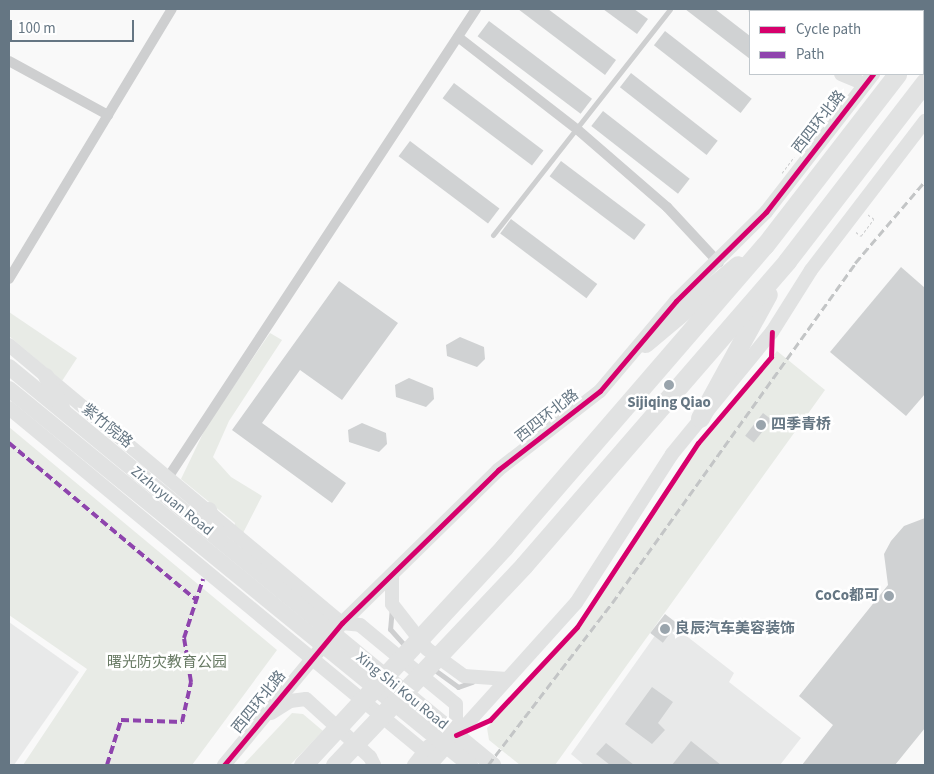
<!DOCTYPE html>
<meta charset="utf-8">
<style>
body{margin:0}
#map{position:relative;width:934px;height:774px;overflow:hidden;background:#f9f9f9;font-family:"Source Sans 3","Noto Sans SC",sans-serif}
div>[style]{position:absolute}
.built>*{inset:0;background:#e8e9e9}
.green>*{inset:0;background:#e8ebe6}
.building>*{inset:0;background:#d0d2d3;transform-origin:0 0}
.path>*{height:1px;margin-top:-0.5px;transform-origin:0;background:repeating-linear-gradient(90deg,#cbcccd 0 2.5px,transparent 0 5px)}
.lane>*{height:5px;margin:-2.5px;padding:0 2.5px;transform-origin:2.5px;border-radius:2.5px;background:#cecfd0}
.street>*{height:10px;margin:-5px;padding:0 5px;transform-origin:5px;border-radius:5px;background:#cecfd0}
.secondary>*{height:14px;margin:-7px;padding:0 7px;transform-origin:7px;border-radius:7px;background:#e1e2e2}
.primary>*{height:16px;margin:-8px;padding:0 8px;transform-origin:8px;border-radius:8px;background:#e1e2e2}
.highway>*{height:19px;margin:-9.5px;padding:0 9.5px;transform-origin:9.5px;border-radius:9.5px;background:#e1e2e2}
.rail>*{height:2.5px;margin-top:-1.25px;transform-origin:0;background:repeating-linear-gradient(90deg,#c3c5c6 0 8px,transparent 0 12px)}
.quiet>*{height:4px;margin-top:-2px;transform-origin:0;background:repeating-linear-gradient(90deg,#8e44ad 0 8px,transparent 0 12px)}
.cycleway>*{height:5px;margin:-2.5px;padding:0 2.5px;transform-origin:2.5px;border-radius:2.5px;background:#d6006c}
.dots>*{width:14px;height:14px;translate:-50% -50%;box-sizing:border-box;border:2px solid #fff;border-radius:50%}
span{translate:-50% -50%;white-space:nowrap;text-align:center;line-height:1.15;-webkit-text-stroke:5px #fff;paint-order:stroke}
.street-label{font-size:15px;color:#657683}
.poi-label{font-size:15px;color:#657683;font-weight:700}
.left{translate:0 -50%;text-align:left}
.right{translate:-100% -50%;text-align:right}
.park-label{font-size:15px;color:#687a64}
.frame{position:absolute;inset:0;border:10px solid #657683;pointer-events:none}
.legend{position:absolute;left:749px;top:10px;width:175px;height:65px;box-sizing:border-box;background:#fff;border:1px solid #c1c8cd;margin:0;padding:6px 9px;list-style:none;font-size:15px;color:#657683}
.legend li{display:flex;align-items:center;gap:10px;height:25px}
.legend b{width:25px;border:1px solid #c1c8cd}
.scale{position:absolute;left:10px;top:20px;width:124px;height:22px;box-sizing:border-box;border:2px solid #657683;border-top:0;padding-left:6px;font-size:15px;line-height:18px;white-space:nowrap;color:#657683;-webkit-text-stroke:4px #fff;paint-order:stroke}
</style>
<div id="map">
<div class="built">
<i style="clip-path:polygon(666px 620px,734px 673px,729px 682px,801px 738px,780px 765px,584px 765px,571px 754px)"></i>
<i style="clip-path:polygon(9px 622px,79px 672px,14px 765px,9px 765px)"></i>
</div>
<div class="green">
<i style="clip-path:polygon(9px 312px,77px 358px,62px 381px,9px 336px)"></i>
<i style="clip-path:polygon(270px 333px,282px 340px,229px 421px,213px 457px,231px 477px,262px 496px,242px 535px,234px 528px,235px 523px,181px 479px,207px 425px)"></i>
<i style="clip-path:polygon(777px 351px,825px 390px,555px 765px,520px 765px,489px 740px,487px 728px,578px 629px,700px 445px)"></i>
<i style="clip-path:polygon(9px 427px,277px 650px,192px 765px,23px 765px,87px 669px,9px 615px)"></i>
<i style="clip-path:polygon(292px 713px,303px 714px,323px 731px,290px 765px,243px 765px)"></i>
</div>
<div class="building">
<i style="clip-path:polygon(518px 9px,548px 9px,616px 60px,605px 75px)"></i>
<i style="clip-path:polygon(603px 9px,634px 9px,648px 19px,637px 34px)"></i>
<i style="clip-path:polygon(685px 9px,715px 9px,750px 36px,750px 59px)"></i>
<i style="left:489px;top:21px;width:129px;height:19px;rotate:37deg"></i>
<i style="left:665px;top:31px;width:110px;height:18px;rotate:38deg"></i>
<i style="left:631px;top:73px;width:110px;height:18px;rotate:38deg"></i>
<i style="left:454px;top:83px;width:112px;height:19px;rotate:37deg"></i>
<i style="left:603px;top:111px;width:110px;height:19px;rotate:38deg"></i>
<i style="left:410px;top:141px;width:112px;height:19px;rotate:37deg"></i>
<i style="left:561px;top:161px;width:106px;height:19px;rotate:37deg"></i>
<i style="left:511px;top:219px;width:108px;height:18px;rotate:37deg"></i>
<i style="clip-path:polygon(901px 267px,925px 288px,925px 394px,906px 416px,830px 352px)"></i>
<i style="clip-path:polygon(339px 281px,398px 323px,342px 400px,300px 370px,262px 423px,346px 483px,332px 503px,232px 430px)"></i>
<i style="clip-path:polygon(460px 337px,484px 347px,485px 359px,477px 367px,447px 356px,446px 345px)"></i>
<i style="clip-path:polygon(409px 378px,433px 388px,434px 399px,426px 407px,396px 397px,395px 385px)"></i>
<i style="left:763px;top:413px;width:11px;height:29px;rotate:38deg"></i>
<i style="clip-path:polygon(362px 423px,386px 433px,387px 444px,379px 452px,349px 442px,348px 430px)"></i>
<i style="clip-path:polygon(925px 518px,925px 728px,895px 765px,802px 765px,833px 725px,799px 696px,888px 585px,884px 554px,891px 541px,904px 526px)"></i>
<i style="left:665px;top:614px;width:16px;height:24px;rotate:38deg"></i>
<i style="clip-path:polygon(652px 687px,673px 702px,658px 723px,665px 730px,652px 744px,625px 724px)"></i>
<i style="clip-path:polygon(691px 741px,721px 765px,672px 765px)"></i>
<i style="clip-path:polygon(606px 743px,634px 765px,610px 765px,596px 754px)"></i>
</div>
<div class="path">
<i style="left:782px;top:173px;width:20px;rotate:-53deg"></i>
<i style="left:856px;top:232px;width:6px;rotate:39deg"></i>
<i style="left:861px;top:236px;width:21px;rotate:-53deg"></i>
<i style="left:874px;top:219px;width:9px;rotate:-144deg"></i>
</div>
<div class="lane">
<i style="left:493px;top:235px;width:287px;rotate:-51.9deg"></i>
<i style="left:392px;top:607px;width:22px;rotate:95deg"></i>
<i style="left:390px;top:629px;width:24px;rotate:48deg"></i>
<i style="left:432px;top:668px;width:32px;rotate:36deg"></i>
<i style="left:458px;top:687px;width:15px;rotate:-20deg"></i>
</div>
<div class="street">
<i style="left:458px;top:37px;width:152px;rotate:37.8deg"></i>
<i style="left:578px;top:130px;width:118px;rotate:40.9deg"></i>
<i style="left:667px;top:207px;width:76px;rotate:47.1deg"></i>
<i style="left:9px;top:61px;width:113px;rotate:28.6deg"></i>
<i style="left:9px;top:279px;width:315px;rotate:-58.9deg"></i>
<i style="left:169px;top:476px;width:559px;rotate:-56.68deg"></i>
</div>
<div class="secondary">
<i style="left:755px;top:9px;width:4px;rotate:34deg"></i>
<i style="left:769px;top:9px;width:4px;rotate:27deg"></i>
<i style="left:920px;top:11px;width:3px;rotate:-45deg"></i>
<i style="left:841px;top:74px;width:26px;rotate:23deg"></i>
<i style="left:9px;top:345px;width:434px;rotate:39.9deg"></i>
<i style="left:342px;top:623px;width:18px;rotate:6deg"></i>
<i style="left:360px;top:625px;width:124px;rotate:39.5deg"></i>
<i style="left:456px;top:704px;width:31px;rotate:90deg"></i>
<i style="left:9px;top:408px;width:540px;rotate:39.59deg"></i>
<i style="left:425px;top:752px;width:24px;rotate:-12deg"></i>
<i style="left:392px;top:577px;width:27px;rotate:90deg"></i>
<i style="left:392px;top:604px;width:57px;rotate:52.1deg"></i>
<i style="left:427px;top:649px;width:46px;rotate:36.1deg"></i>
<i style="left:464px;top:676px;width:43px;rotate:4deg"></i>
<i style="left:271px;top:713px;width:22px;rotate:-32deg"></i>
<i style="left:290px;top:701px;width:16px;rotate:-7deg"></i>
<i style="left:306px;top:699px;width:86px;rotate:42.2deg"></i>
<i style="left:370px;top:757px;width:9px;rotate:63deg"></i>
<i style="left:224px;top:765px;width:185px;rotate:-50.3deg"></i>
<i style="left:342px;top:623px;width:219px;rotate:-44.4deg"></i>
<i style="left:498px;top:470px;width:129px;rotate:-37.8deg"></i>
<i style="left:600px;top:391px;width:118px;rotate:-49.8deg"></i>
<i style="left:676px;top:301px;width:127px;rotate:-44.7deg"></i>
<i style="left:766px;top:212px;width:175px;rotate:-52.2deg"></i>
<i style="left:414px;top:765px;width:24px;rotate:-52deg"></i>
<i style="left:430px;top:765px;width:218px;rotate:-48deg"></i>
<i style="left:576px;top:603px;width:177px;rotate:-57.2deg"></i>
<i style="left:672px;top:454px;width:158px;rotate:-50.7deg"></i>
<i style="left:772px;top:332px;width:73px;rotate:-57.8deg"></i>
<i style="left:811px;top:270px;width:188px;rotate:-52.6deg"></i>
</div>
<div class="primary">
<i style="left:9px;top:367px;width:627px;rotate:39.43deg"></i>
<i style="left:46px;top:376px;width:36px;rotate:63deg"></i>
<i style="left:9px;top:389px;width:595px;rotate:39.2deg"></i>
<i style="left:209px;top:510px;width:32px;rotate:70deg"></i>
</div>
<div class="highway">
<i style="left:923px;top:40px;width:4px;rotate:-56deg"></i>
<i style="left:645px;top:343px;width:121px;rotate:-40deg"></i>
<i style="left:700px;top:418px;width:141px;rotate:-61.3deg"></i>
<i style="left:303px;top:765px;width:297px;rotate:-47.3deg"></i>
<i style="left:504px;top:547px;width:399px;rotate:-49.2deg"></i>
<i style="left:765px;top:245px;width:216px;rotate:-52.3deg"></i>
<i style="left:335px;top:765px;width:275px;rotate:-46.6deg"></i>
<i style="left:524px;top:565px;width:402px;rotate:-49.1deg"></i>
<i style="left:787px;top:261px;width:226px;rotate:-52.4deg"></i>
</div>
<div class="rail">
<i style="left:488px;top:765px;width:204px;rotate:-52.6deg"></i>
<i style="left:612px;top:603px;width:418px;rotate:-54.4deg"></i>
<i style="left:855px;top:263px;width:108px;rotate:-49.5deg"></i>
</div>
<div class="quiet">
<i style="left:9px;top:443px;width:244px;rotate:40deg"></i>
<i style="left:107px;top:765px;width:47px;rotate:-72.7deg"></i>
<i style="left:121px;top:720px;width:61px;rotate:1.9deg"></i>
<i style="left:182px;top:722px;width:41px;rotate:-77.3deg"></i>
<i style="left:191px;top:682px;width:45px;rotate:-99deg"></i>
<i style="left:184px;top:638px;width:62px;rotate:-72.1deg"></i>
</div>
<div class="cycleway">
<i style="left:456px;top:735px;width:37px;rotate:-24deg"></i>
<i style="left:490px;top:720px;width:127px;rotate:-46.9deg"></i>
<i style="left:577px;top:627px;width:220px;rotate:-56.7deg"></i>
<i style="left:698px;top:443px;width:113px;rotate:-49.7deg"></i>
<i style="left:771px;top:357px;width:25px;rotate:-88deg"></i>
<i style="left:224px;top:765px;width:185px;rotate:-50.3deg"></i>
<i style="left:342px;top:623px;width:219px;rotate:-44.4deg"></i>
<i style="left:498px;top:470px;width:129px;rotate:-37.8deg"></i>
<i style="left:600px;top:391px;width:118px;rotate:-49.8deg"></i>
<i style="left:676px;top:301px;width:127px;rotate:-44.7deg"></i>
<i style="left:766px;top:212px;width:175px;rotate:-52.2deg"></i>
</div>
<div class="dots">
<i style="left:669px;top:385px;background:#99a4ac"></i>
<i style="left:761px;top:425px;background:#99a4ac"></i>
<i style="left:889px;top:596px;background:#99a4ac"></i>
<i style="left:665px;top:629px;background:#99a4ac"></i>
</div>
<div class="street-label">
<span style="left:819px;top:122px;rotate:-52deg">西四环北路</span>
<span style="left:547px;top:416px;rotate:-38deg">西四环北路</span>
<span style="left:107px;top:426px;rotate:39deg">紫竹院路</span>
<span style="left:172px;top:501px;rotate:39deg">Zizhuyuan Road</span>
<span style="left:402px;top:691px;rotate:39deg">Xing Shi Kou Road</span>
<span style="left:259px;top:702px;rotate:-51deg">西四环北路</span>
</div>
<div class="poi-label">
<span style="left:669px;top:403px">Sijiqing Qiao</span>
<span class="left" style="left:771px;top:425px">四季青桥</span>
<span class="right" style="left:879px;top:596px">CoCo都可</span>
<span class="left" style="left:675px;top:629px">良辰汽车美容装饰</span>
</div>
<div class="park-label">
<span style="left:167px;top:663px">曙光防灾教育公园</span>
</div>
<div class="frame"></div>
<ul class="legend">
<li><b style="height:6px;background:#d6006c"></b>Cycle path</li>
<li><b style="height:6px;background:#8e44ad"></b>Path</li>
</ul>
<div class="scale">100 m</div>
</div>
